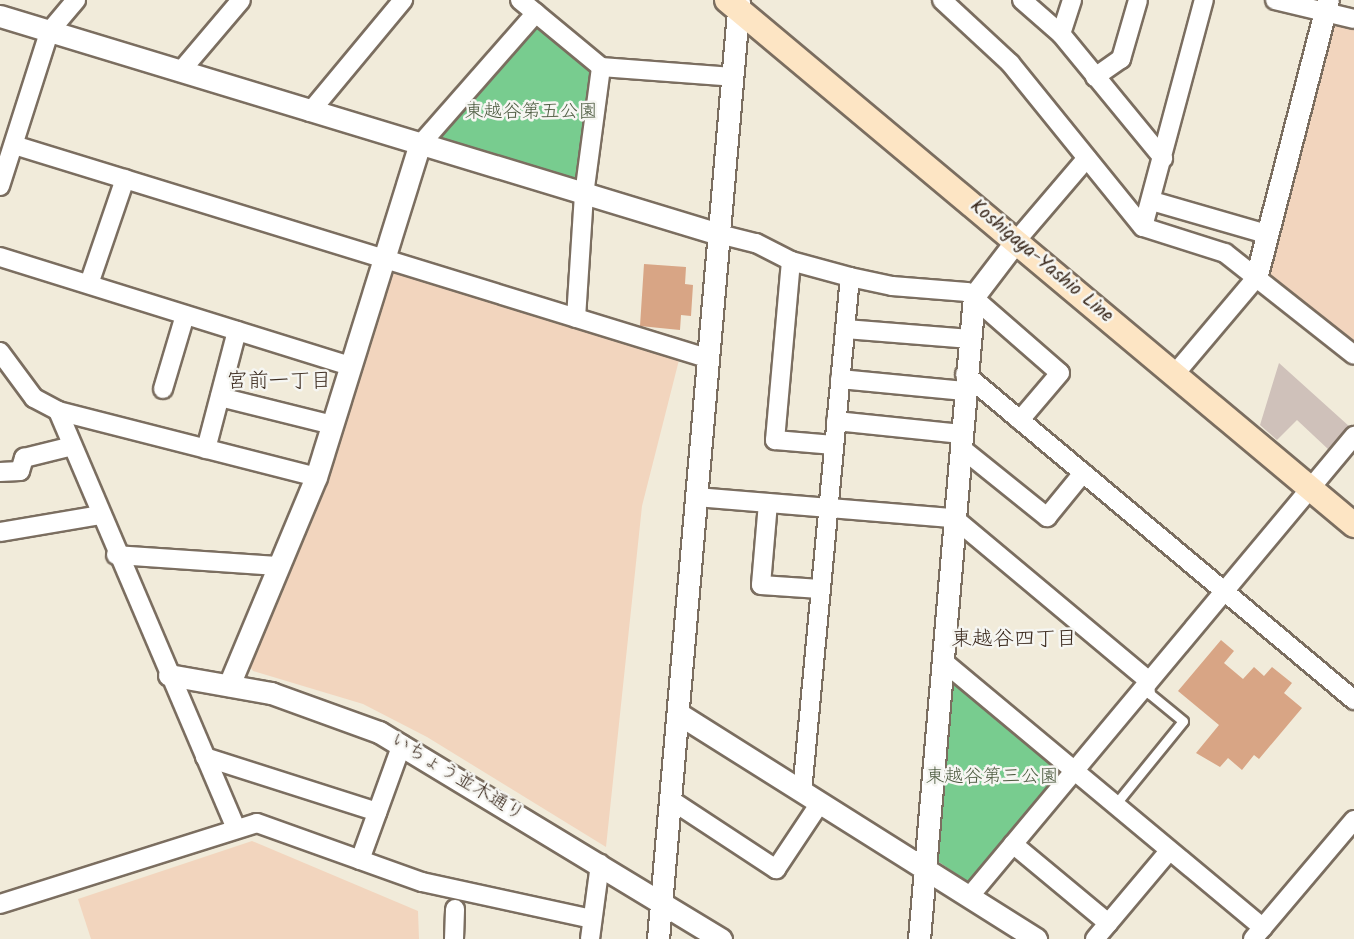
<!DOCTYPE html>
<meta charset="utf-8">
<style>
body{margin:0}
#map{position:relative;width:1354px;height:939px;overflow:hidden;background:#f1ebda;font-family:Kalam,"Klee One",sans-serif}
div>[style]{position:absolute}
.built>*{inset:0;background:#f2d5be}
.industrial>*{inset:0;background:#cfc1ba}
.green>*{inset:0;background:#78cc8f}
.building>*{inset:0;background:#d8a585}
.roads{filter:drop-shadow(2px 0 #7b6e60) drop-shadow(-2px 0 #7b6e60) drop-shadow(0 2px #7b6e60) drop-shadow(0 -2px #7b6e60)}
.service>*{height:9px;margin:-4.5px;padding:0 4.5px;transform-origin:4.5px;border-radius:4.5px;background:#fff}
.minor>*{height:18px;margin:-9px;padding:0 9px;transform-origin:9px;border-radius:9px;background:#fff}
.tertiary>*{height:21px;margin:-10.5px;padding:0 10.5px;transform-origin:10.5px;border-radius:10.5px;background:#fff}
.secondary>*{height:24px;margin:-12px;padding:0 12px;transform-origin:12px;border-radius:12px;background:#fde5c4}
span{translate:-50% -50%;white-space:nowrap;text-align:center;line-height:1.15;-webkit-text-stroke:5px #f6f6f2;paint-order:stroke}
.park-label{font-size:19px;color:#4d5b40}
.street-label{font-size:19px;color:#3b2a1e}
.neighbourhood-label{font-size:21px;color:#3b2a1e}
</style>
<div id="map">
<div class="built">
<i style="clip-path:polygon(1328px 18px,1354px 23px,1354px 342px,1262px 270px)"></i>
<i style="clip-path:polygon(398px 270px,679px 360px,642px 506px,606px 847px,427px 737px,363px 704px,253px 671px,247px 662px,327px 476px,391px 275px)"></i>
<i style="clip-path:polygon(252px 841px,418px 911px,419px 939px,91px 939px,78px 899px)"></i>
</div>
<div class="industrial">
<i style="clip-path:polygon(1279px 363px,1350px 427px,1329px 450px,1297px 420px,1277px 440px,1260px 425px)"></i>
</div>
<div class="green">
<i style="clip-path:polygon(533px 24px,593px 70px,579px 187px,428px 142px)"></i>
<i style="clip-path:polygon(961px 682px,1066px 770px,968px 882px,936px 860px,949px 686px)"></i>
</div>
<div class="building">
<i style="clip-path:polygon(644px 264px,686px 267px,685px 284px,693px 285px,691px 316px,681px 315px,680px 330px,640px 326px)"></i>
<i style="clip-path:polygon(1221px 640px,1234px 651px,1224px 663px,1243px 679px,1254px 667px,1264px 676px,1272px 667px,1292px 683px,1284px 693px,1302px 708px,1259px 759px,1254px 755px,1242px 770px,1228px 758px,1220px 767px,1196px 753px,1219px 725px,1178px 691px)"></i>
</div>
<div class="roads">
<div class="service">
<i style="left:1114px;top:806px;width:109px;rotate:-50.9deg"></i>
<i style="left:1183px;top:721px;width:43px;rotate:-140.7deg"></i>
<i style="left:1150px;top:694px;width:11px;rotate:-95deg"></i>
</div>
<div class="minor">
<i style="left:520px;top:0;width:105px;rotate:39.6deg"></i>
<i style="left:601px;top:67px;width:132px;rotate:4.3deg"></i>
<i style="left:942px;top:0;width:93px;rotate:42.8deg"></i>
<i style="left:1010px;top:63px;width:211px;rotate:51deg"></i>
<i style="left:1143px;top:227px;width:86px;rotate:17.6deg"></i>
<i style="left:1225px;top:253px;width:164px;rotate:38.3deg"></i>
<i style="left:1022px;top:0;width:52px;rotate:41.1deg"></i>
<i style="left:1061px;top:34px;width:161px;rotate:50.6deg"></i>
<i style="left:1275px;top:0;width:81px;rotate:13.5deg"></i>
<i style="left:1061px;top:34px;width:36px;rotate:-72deg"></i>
<i style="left:180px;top:72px;width:94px;rotate:-49.7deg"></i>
<i style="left:1095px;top:77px;width:32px;rotate:-35deg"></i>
<i style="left:1121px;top:59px;width:61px;rotate:-73.9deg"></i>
<i style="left:310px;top:112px;width:146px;rotate:-50.3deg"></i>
<i style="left:14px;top:145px;width:725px;rotate:17.09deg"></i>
<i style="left:419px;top:146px;width:177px;rotate:-48.7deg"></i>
<i style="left:0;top:186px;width:162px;rotate:-72.3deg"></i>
<i style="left:49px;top:32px;width:42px;rotate:-49.8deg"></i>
<i style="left:1152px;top:201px;width:119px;rotate:16.1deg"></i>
<i style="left:1143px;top:227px;width:235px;rotate:-75deg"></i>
<i style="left:719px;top:234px;width:38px;rotate:14deg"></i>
<i style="left:756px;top:243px;width:39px;rotate:27deg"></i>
<i style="left:791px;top:261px;width:61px;rotate:15.2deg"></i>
<i style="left:850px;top:277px;width:43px;rotate:12.1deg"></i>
<i style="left:892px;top:286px;width:75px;rotate:4.6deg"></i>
<i style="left:967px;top:292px;width:123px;rotate:41.1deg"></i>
<i style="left:1060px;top:373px;width:62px;rotate:130.4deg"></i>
<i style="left:1016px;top:241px;width:109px;rotate:-49.5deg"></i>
<i style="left:0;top:257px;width:367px;rotate:17.3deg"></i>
<i style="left:791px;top:261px;width:180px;rotate:95.1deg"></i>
<i style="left:775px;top:440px;width:59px;rotate:4.8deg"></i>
<i style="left:89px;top:284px;width:111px;rotate:-71.1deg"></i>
<i style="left:576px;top:318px;width:123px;rotate:-86.3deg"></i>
<i style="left:584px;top:195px;width:129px;rotate:-82.4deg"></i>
<i style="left:845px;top:329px;width:123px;rotate:4.6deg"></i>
<i style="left:0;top:352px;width:57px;rotate:53.5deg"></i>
<i style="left:34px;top:398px;width:27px;rotate:28deg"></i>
<i style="left:58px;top:411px;width:454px;rotate:66.9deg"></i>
<i style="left:965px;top:374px;width:508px;rotate:39.96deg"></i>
<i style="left:1174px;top:375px;width:127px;rotate:-49.8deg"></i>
<i style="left:840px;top:379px;width:125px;rotate:5.5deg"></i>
<i style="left:163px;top:389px;width:77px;rotate:-73.4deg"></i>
<i style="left:220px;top:397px;width:115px;rotate:14deg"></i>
<i style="left:58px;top:411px;width:266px;rotate:14.3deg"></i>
<i style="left:836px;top:421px;width:126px;rotate:5.9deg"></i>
<i style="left:960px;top:447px;width:112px;rotate:38.8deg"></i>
<i style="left:1047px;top:517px;width:57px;rotate:-50.7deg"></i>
<i style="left:206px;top:449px;width:122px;rotate:-75.3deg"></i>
<i style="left:0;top:472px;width:20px;rotate:-3deg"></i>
<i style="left:20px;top:471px;width:14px;rotate:-73deg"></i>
<i style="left:24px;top:458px;width:49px;rotate:-14deg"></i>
<i style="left:696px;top:497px;width:259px;rotate:4.7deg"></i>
<i style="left:954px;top:518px;width:254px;rotate:39.9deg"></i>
<i style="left:768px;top:503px;width:82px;rotate:94.9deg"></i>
<i style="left:761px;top:585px;width:59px;rotate:3.9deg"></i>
<i style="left:0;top:532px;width:101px;rotate:-9.6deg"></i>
<i style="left:116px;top:555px;width:160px;rotate:3.9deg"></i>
<i style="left:944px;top:662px;width:415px;rotate:39.8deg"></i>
<i style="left:205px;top:757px;width:181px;rotate:17.7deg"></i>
<i style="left:802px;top:792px;width:517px;rotate:-84.68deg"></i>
<i style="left:671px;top:800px;width:126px;rotate:33.3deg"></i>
<i style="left:776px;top:869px;width:79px;rotate:-56.3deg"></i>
<i style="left:1013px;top:844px;width:124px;rotate:39.7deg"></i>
<i style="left:360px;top:860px;width:123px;rotate:-70.1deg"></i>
<i style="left:969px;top:897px;width:601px;rotate:-50.13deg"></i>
<i style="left:0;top:904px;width:269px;rotate:-17.5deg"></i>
<i style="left:257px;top:823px;width:175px;rotate:19.7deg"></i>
<i style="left:422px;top:882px;width:174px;rotate:12.3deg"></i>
<i style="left:454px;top:939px;width:30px;rotate:-88deg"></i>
<i style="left:590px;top:939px;width:76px;rotate:-82.4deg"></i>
<i style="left:1095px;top:939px;width:115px;rotate:-49.9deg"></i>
<i style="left:1253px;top:939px;width:156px;rotate:-49.7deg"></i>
</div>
<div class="tertiary">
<i style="left:0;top:16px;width:751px;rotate:16.87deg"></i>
<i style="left:1256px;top:278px;width:287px;rotate:-75.5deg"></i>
<i style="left:169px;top:675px;width:104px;rotate:10deg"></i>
<i style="left:271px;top:693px;width:115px;rotate:19.9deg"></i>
<i style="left:379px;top:732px;width:400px;rotate:31.2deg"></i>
<i style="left:229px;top:685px;width:225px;rotate:-67.3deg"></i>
<i style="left:316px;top:477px;width:347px;rotate:-72.7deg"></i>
<i style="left:679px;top:714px;width:422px;rotate:32.2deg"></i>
<i style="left:658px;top:939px;width:942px;rotate:-85.07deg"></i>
<i style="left:919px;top:939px;width:645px;rotate:-85.11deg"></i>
<i style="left:974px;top:296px;width:69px;rotate:-52.6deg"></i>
</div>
<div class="secondary">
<i style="left:727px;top:0;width:818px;rotate:39.94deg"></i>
</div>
</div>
<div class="park-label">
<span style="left:531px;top:113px">東越谷第五公園</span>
<span style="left:992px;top:778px">東越谷第三公園</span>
</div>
<div class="street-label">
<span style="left:1041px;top:262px;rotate:40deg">Koshigaya-Yashio Line</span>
<span style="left:457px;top:778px;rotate:31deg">いちょう並木通り</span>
</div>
<div class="neighbourhood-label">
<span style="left:279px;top:382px">宮前一丁目</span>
<span style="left:1014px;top:640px">東越谷四丁目</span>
</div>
</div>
